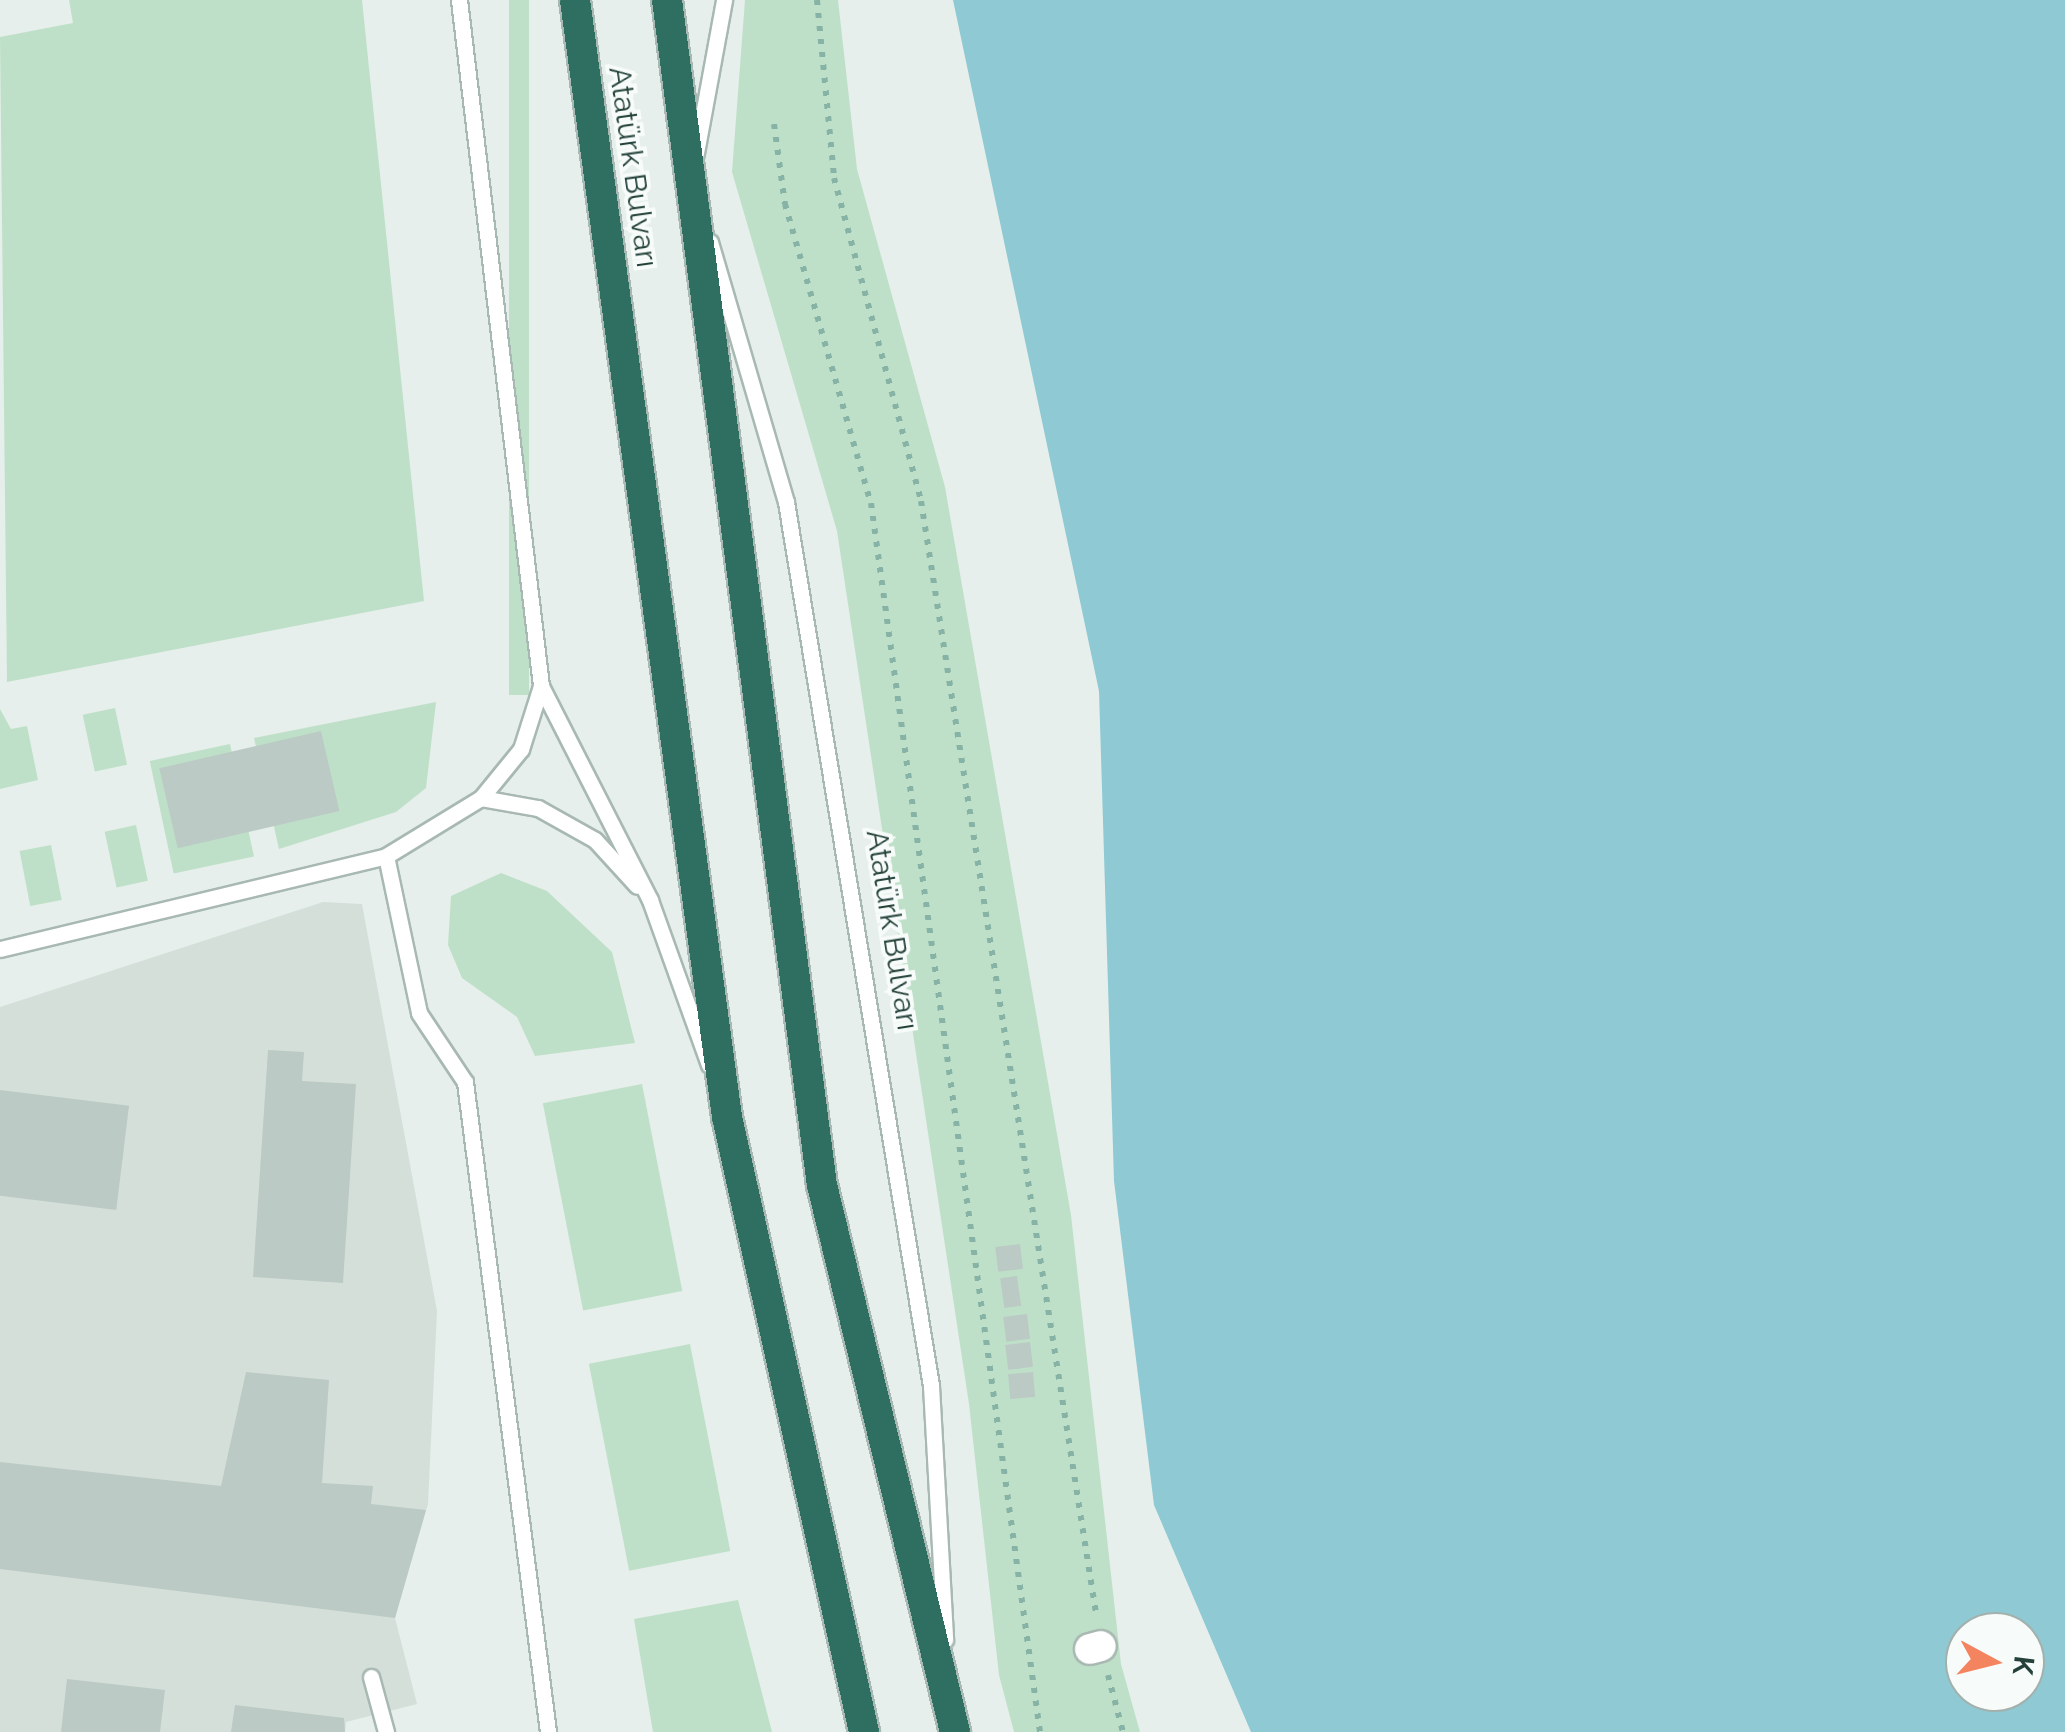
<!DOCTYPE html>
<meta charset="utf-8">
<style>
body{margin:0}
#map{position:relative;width:2065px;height:1732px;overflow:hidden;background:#e6efeb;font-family:Raleway,sans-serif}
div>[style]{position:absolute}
.built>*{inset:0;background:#d4dfda}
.green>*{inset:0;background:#bfe0c8;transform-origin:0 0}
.water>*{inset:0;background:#8ec9d4}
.building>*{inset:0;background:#bbcac4;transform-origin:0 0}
.path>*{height:6px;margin-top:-3px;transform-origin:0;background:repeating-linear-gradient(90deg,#86b3a5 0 5px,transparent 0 13px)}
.roads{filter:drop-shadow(2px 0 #a8b8b2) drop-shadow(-2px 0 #a8b8b2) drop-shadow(0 2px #a8b8b2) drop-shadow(0 -2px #a8b8b2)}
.lane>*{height:15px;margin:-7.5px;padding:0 7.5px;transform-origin:7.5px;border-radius:7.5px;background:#fff}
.street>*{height:30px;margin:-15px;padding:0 15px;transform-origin:15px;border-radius:15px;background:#fff}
.highway>*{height:30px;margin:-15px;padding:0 15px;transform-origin:15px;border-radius:15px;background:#2f6f62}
span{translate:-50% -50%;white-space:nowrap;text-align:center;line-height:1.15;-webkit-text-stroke:8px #f7fbf9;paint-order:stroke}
.street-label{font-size:30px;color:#24423a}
.north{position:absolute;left:1945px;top:1612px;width:100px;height:100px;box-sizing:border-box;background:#f7fbf9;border:2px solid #a3b1ad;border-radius:50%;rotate:97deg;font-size:28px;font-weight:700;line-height:40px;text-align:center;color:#24423a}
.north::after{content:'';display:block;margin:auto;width:35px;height:45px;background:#f4845f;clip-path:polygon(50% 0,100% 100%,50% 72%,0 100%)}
</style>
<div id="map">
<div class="built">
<i style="clip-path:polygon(323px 902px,362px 904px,437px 1311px,428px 1504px,395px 1618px,417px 1704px,346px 1722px,345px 1732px,0 1732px,0 1007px)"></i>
</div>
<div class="green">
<i style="clip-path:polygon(69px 0,362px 0,424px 601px,7px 682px,0 37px,73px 23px)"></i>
<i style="left:509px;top:0;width:20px;height:695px"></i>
<i style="clip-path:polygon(745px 0,838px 0,857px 169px,945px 487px,1071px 1215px,1121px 1664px,1140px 1732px,1014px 1732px,999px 1675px,969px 1404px,837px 531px,732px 172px)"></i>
<i style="clip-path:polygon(436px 702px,426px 788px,396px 812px,279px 849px,254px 738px)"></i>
<i style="left:115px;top:708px;width:58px;height:33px;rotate:78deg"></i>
<i style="clip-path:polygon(0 709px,11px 729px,27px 726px,38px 780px,0 789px)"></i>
<i style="left:230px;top:744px;width:115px;height:82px;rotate:78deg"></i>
<i style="left:136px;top:825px;width:57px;height:32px;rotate:78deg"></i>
<i style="left:51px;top:845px;width:56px;height:32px;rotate:79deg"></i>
<i style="clip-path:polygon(501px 873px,547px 891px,612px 952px,635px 1043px,535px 1056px,517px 1017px,462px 978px,448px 945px,451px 896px)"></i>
<i style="left:642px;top:1084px;width:211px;height:101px;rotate:79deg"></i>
<i style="left:690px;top:1344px;width:211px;height:103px;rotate:79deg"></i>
<i style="clip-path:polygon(738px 1600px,772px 1732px,653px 1732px,634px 1619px)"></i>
</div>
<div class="water">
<i style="clip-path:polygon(evenodd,953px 0,2065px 0,2065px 1732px,1251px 1732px,1154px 1505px,1114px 1181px,1099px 691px,953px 0,1965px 1632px,2025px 1632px,2025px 1692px,1965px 1692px,1965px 1632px)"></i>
</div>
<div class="building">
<i style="left:321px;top:731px;width:82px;height:166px;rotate:77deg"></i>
<i style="clip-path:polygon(268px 1050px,304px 1052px,302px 1081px,356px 1084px,343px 1283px,253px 1277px)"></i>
<i style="left:0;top:1090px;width:130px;height:105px;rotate:7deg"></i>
<i style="left:1020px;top:1244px;width:25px;height:25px;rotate:83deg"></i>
<i style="left:1017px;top:1276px;width:30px;height:17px;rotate:82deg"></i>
<i style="left:1027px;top:1314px;width:25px;height:24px;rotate:83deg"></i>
<i style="left:1030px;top:1342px;width:25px;height:25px;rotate:83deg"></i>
<i style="clip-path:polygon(246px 1372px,329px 1380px,322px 1483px,373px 1486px,371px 1504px,426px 1510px,395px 1618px,0 1569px,0 1462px,221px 1486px)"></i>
<i style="left:1033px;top:1372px;width:25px;height:25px;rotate:85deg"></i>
<i style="clip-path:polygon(67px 1679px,165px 1690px,160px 1732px,61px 1732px)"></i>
<i style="clip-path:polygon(235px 1705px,344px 1718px,345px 1732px,231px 1732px)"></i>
</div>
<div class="path">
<i style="left:817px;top:0;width:179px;rotate:84.5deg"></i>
<i style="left:834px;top:178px;width:335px;rotate:74.9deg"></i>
<i style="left:921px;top:501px;width:1127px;rotate:81.06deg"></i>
<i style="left:774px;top:124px;width:81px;rotate:82.2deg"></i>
<i style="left:785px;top:204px;width:311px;rotate:74deg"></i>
<i style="left:871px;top:503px;width:1241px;rotate:82.17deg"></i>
<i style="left:1108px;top:1675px;width:59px;rotate:75.3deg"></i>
</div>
<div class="roads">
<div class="lane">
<i style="left:459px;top:0;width:691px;rotate:83.18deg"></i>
<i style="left:541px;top:686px;width:240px;rotate:63deg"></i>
<i style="left:650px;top:900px;width:175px;rotate:70.3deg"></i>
<i style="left:696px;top:153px;width:156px;rotate:-79.6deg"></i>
<i style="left:710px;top:242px;width:271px;rotate:73.7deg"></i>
<i style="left:786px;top:502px;width:896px;rotate:80.68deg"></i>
<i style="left:931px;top:1386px;width:254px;rotate:86.8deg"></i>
<i style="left:481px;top:798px;width:58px;rotate:10deg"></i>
<i style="left:538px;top:808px;width:65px;rotate:29.3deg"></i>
<i style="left:595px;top:840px;width:62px;rotate:47.6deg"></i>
<i style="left:386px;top:856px;width:160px;rotate:78.1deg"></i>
<i style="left:419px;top:1013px;width:83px;rotate:56.3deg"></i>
<i style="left:465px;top:1082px;width:655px;rotate:82.72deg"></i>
<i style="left:0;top:949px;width:397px;rotate:-13.5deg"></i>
<i style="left:386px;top:856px;width:111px;rotate:-31.4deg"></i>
<i style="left:481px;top:798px;width:63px;rotate:-50.8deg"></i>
<i style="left:521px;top:749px;width:66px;rotate:-72.4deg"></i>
<i style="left:371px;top:1677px;width:57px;rotate:74.7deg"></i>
</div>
<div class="street">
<i style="left:1090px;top:1649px;width:11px;rotate:-15deg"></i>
</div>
<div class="highway">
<i style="left:575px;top:0;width:1127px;rotate:82.25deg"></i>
<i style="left:727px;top:1117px;width:630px;rotate:77.44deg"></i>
<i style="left:667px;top:0;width:1195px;rotate:82.55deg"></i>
<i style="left:822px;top:1185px;width:563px;rotate:76.33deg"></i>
</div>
</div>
<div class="street-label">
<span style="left:633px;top:167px;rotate:82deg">Atatürk Bulvarı</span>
<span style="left:892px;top:930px;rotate:81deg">Atatürk Bulvarı</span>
</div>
<div class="north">K</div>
</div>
